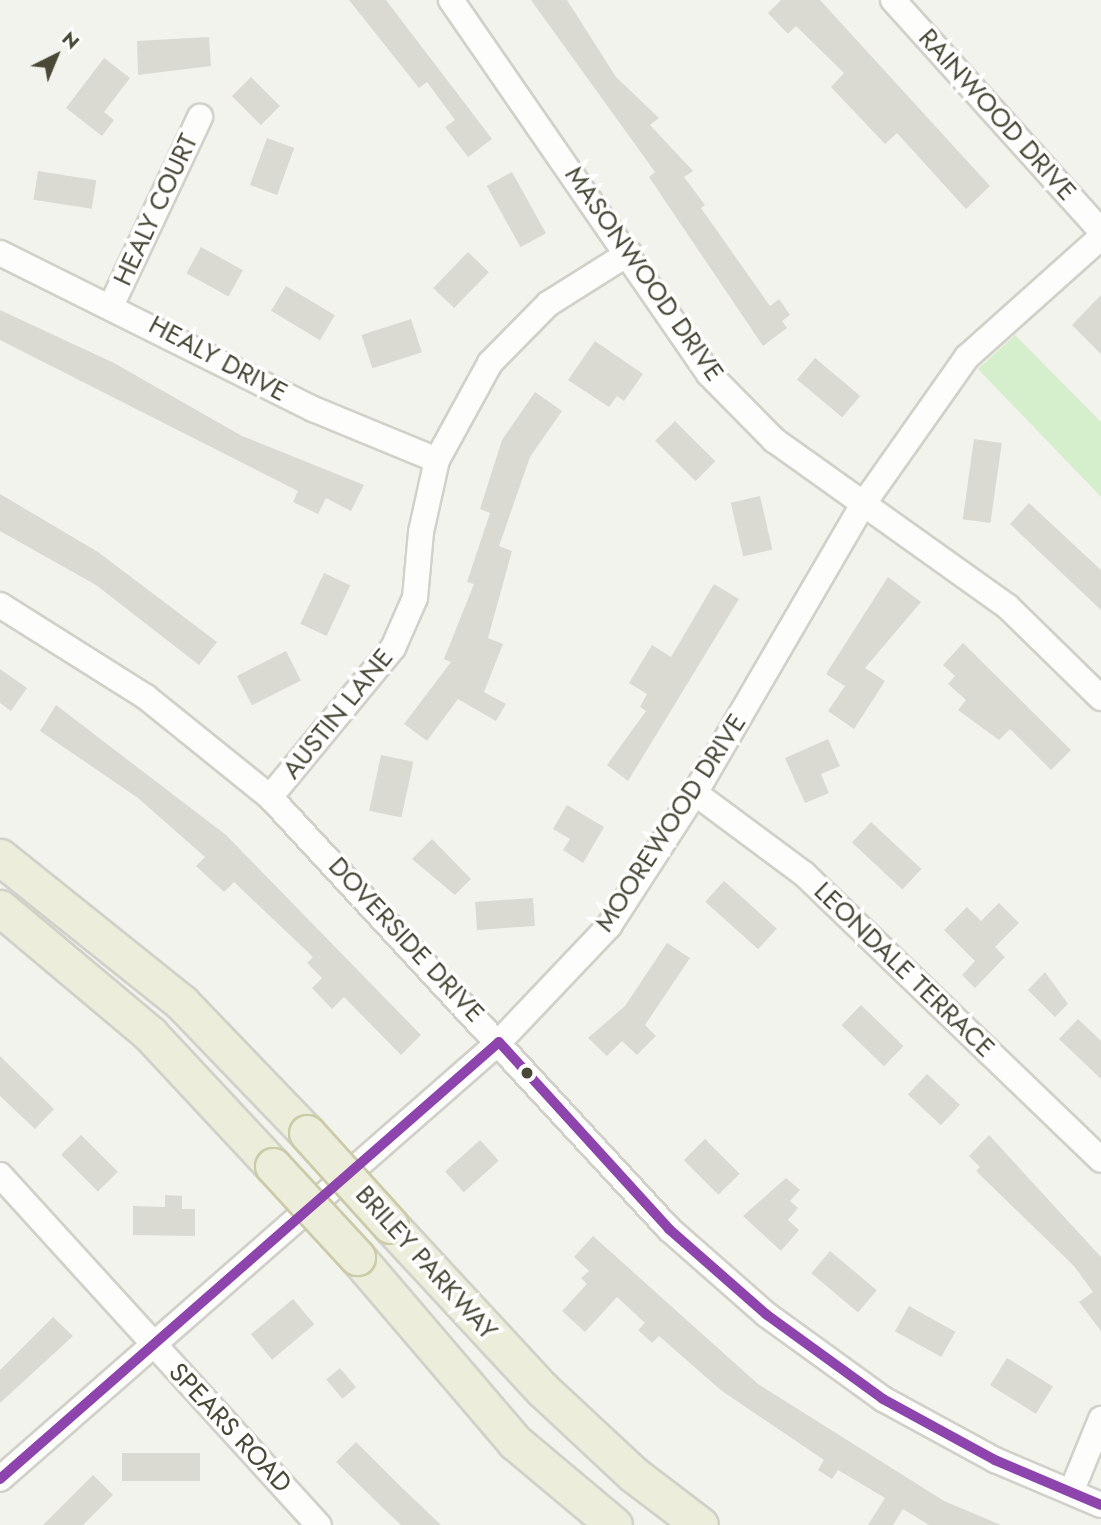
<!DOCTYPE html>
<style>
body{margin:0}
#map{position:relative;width:1101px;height:1525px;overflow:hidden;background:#f3f3ed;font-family:Jost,sans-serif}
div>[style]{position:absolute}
.green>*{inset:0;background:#d5efcd}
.building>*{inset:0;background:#dadad2;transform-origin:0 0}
.roads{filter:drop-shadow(2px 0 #d1d1ca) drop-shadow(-2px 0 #d1d1ca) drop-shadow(0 2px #d1d1ca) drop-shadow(0 -2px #d1d1ca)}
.minor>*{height:24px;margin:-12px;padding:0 12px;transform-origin:12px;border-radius:12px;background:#fdfdfc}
.highway>*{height:35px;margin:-17.5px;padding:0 17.5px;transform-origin:17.5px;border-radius:17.5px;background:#ecedda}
.bridges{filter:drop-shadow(2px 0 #cbcba8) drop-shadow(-2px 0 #cbcba8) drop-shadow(0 2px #cbcba8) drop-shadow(0 -2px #cbcba8)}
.highway-bridge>*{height:35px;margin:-17.5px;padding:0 17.5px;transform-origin:17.5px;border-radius:17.5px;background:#ecedda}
.bus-1>*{height:10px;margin:-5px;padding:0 5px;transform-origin:5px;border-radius:5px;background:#8e44ad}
.dots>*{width:19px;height:19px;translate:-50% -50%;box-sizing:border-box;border:4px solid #fff;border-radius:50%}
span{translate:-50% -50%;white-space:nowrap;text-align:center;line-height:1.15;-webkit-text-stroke:7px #fff;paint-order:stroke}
.street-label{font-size:26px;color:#4a4938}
.north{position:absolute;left:21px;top:21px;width:70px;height:70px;-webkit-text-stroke:5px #fff;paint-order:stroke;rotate:43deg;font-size:19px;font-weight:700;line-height:28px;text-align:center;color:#4a4938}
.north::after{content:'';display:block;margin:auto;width:24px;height:32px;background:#4a4938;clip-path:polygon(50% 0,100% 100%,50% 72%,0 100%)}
</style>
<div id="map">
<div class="green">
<i style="clip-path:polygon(1015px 335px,1101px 422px,1101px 497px,978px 369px)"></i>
</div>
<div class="building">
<i style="clip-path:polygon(349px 0,386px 0,492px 139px,468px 157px,445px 127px,455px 120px,427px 82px,419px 88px)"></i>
<i style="clip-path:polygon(531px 0,567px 0,616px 77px,659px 118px,650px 125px,693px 171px,684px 177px,705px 205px,701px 208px,770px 306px,779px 299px,790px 315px,782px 321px,787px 328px,763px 346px,649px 177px,655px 172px)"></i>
<i style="clip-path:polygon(781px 0,820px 0,990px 186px,966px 209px,897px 133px,885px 144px,831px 87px,844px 73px,796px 26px,788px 34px,768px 13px)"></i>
<i style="clip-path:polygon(209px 37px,211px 66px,138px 75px,137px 41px)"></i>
<i style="clip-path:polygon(104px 58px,130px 78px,104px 112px,114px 120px,102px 136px,66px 108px)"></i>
<i style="left:251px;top:77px;width:41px;height:27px;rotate:45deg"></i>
<i style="left:267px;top:138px;width:29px;height:50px;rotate:20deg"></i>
<i style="left:38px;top:171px;width:59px;height:29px;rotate:9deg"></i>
<i style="left:512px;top:172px;width:70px;height:29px;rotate:61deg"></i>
<i style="left:201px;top:247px;width:48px;height:30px;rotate:29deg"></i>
<i style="left:468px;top:252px;width:29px;height:50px;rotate:44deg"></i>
<i style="left:286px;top:286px;width:57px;height:29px;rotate:31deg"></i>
<i style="clip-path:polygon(1101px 295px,1101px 354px,1072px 325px)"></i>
<i style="clip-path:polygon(0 310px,114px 363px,242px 436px,364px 485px,351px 511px,326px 498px,318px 514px,293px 502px,298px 491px,0 340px)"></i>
<i style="left:411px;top:319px;width:35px;height:52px;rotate:72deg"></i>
<i style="clip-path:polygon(595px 341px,643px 374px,624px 401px,617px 396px,609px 407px,568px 380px)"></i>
<i style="left:815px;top:358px;width:59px;height:28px;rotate:40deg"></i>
<i style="clip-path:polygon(535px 392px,562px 411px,530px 457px,499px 546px,512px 551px,488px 638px,503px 644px,484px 692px,506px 704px,496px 721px,458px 699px,427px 741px,404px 724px,451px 662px,444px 659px,474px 584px,467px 582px,490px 513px,480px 509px,502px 440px)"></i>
<i style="left:675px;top:421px;width:57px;height:28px;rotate:45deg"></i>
<i style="left:974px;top:439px;width:28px;height:81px;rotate:8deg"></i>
<i style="clip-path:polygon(0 494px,98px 552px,217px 642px,199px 665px,96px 585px,0 531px)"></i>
<i style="left:760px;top:496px;width:55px;height:30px;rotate:77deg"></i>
<i style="clip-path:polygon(1029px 503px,1101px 570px,1101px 610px,1010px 524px)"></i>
<i style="left:324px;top:573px;width:29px;height:56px;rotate:25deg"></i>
<i style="clip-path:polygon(888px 577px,921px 602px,865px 668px,885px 681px,854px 729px,828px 711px,845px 686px,826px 674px)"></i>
<i style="clip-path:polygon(714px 584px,739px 599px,628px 781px,607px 765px,646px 711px,640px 707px,647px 694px,629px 683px,652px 645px,671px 657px)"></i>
<i style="clip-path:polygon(963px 643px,1071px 750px,1051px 770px,1010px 729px,999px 740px,958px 710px,966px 700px,948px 684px,955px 676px,943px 665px)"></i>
<i style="left:286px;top:651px;width:33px;height:55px;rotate:63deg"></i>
<i style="clip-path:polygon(0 669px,27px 688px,11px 711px,0 703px)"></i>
<i style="clip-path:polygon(56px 705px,226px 835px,421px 1035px,401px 1055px,344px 997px,332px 1009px,312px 988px,322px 978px,307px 963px,313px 957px,234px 882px,224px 892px,196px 866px,205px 857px,138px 798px,40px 731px)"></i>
<i style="clip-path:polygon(828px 739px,840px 766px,821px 774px,829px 793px,805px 803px,785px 758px)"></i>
<i style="left:381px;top:755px;width:33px;height:57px;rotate:12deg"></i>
<i style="clip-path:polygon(567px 805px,604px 827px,583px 863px,563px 850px,570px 839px,553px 829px)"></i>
<i style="left:871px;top:822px;width:69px;height:28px;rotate:43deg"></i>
<i style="clip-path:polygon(432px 839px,471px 879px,455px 895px,412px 859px)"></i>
<i style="left:724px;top:881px;width:71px;height:28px;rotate:42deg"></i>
<i style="left:533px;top:898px;width:28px;height:58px;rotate:86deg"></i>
<i style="clip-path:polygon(999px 903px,1019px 923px,995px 947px,1005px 957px,975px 988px,962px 975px,975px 961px,944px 930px,967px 907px,981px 921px)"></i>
<i style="clip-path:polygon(667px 943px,690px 958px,645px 1025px,656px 1036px,637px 1055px,622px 1041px,607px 1056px,588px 1038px,625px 1006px)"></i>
<i style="clip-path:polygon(1045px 972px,1068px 1004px,1055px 1017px,1028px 990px)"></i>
<i style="left:861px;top:1005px;width:59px;height:28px;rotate:44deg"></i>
<i style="clip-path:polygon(1078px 1019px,1101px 1041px,1101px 1079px,1059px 1039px)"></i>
<i style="clip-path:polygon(0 1056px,54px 1109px,35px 1129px,0 1096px)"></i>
<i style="left:927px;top:1074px;width:45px;height:28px;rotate:43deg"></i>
<i style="left:81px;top:1135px;width:52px;height:28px;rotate:45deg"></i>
<i style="clip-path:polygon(989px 1135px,1101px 1257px,1101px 1331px,1079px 1302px,1093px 1292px,1074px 1266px,976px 1171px,980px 1167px,969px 1156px)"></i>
<i style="left:705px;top:1139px;width:49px;height:30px;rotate:45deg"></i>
<i style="left:480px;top:1140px;width:28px;height:47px;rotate:48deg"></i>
<i style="clip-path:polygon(786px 1178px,800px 1190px,790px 1201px,798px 1208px,788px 1220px,799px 1230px,781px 1251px,743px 1216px)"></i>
<i style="clip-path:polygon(165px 1195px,182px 1196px,182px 1209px,195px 1209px,195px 1236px,133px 1235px,133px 1206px,165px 1207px)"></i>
<i style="clip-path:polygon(593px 1236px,758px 1384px,944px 1501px,1001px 1525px,929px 1525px,903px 1509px,893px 1525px,868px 1525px,885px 1498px,838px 1470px,832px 1479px,818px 1470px,824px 1460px,722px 1391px,659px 1336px,652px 1343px,638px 1330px,645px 1323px,617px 1297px,585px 1332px,562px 1311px,587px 1284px,581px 1278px,589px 1271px,574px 1257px)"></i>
<i style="left:830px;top:1251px;width:61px;height:29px;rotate:40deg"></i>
<i style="left:293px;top:1299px;width:33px;height:55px;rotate:50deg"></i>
<i style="left:909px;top:1306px;width:53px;height:29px;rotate:29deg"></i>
<i style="clip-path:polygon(53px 1317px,73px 1336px,0 1403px,0 1370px)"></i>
<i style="left:1007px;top:1358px;width:54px;height:32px;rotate:32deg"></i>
<i style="left:340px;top:1368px;width:25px;height:18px;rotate:50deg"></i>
<i style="clip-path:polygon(356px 1442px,396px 1482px,441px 1525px,401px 1525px,386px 1511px,336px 1462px)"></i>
<i style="left:122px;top:1453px;width:78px;height:28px"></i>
<i style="clip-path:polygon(93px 1475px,113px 1495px,83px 1525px,43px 1525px)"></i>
</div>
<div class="roads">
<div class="minor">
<i style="left:451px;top:0;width:454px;rotate:55.4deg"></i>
<i style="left:709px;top:374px;width:93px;rotate:45.4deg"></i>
<i style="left:774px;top:440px;width:287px;rotate:35.5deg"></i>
<i style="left:1008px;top:607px;width:130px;rotate:44.4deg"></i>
<i style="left:893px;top:0;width:311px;rotate:48deg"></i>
<i style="left:0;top:253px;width:350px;rotate:26.5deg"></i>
<i style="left:313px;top:409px;width:134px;rotate:22.4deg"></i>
<i style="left:112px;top:304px;width:207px;rotate:-64.8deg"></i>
<i style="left:0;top:605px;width:173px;rotate:32.2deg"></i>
<i style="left:146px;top:697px;width:159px;rotate:38.9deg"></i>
<i style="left:270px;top:797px;width:588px;rotate:47.27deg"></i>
<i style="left:669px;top:1229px;width:130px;rotate:41.3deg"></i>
<i style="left:767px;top:1315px;width:143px;rotate:35.9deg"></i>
<i style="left:883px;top:1399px;width:128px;rotate:28.6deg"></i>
<i style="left:995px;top:1460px;width:115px;rotate:23deg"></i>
<i style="left:695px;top:793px;width:136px;rotate:36.6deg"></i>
<i style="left:804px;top:874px;width:412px;rotate:43.9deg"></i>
<i style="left:270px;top:797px;width:193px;rotate:-50.5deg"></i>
<i style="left:393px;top:648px;width:55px;rotate:-66.3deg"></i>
<i style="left:415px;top:598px;width:66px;rotate:-84.8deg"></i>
<i style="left:421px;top:532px;width:74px;rotate:-77.5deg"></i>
<i style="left:437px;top:460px;width:111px;rotate:-61.3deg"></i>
<i style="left:490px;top:363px;width:83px;rotate:-45.5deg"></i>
<i style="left:548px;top:304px;width:96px;rotate:-32.2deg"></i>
<i style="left:0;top:1175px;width:474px;rotate:47.7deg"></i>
<i style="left:0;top:1479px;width:663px;rotate:-41.21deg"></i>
<i style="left:499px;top:1042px;width:160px;rotate:-46.5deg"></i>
<i style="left:609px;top:926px;width:158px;rotate:-57.1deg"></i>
<i style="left:695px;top:793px;width:336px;rotate:-59.8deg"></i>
<i style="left:864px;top:503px;width:179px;rotate:-54.8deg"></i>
<i style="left:967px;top:357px;width:180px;rotate:-41.8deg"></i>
<i style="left:1072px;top:1490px;width:77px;rotate:-67.8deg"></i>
</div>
<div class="highway">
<i style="left:0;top:857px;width:233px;rotate:38.7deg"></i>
<i style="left:182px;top:1003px;width:180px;rotate:46.1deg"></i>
<i style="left:0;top:908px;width:196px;rotate:40deg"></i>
<i style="left:150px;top:1034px;width:180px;rotate:47deg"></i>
<i style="left:390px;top:1225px;width:225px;rotate:47.2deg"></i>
<i style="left:543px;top:1390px;width:123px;rotate:43deg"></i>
<i style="left:633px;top:1474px;width:84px;rotate:37.3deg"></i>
<i style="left:357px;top:1257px;width:243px;rotate:49.5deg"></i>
<i style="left:515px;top:1442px;width:129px;rotate:40deg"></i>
</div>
</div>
<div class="bridges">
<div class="highway-bridge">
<i style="left:307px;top:1133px;width:124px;rotate:47.9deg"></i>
<i style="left:273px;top:1166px;width:124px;rotate:47.3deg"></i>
</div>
</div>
<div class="bus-1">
<i style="left:0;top:1479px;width:663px;rotate:-41.21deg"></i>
<i style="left:499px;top:1042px;width:253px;rotate:47.7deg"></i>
<i style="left:669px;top:1229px;width:130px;rotate:41.3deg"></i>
<i style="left:767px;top:1315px;width:143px;rotate:35.9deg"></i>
<i style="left:883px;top:1399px;width:128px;rotate:28.6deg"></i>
<i style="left:995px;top:1460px;width:115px;rotate:23deg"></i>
</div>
<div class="dots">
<i style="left:527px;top:1073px;background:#4a4938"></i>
</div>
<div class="street-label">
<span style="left:997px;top:115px;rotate:48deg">RAINWOOD DRIVE</span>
<span style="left:156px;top:210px;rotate:-65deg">HEALY COURT</span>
<span style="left:644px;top:274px;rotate:55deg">MASONWOOD DRIVE</span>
<span style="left:218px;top:359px;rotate:28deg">HEALY DRIVE</span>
<span style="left:338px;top:714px;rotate:-51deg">AUSTIN LANE</span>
<span style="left:671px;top:823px;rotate:-57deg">MOOREWOOD DRIVE</span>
<span style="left:406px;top:940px;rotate:47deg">DOVERSIDE DRIVE</span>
<span style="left:904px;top:970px;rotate:44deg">LEONDALE TERRACE</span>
<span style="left:426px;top:1263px;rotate:48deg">BRILEY PARKWAY</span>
<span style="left:230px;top:1428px;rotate:47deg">SPEARS ROAD</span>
</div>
<div class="north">N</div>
</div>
